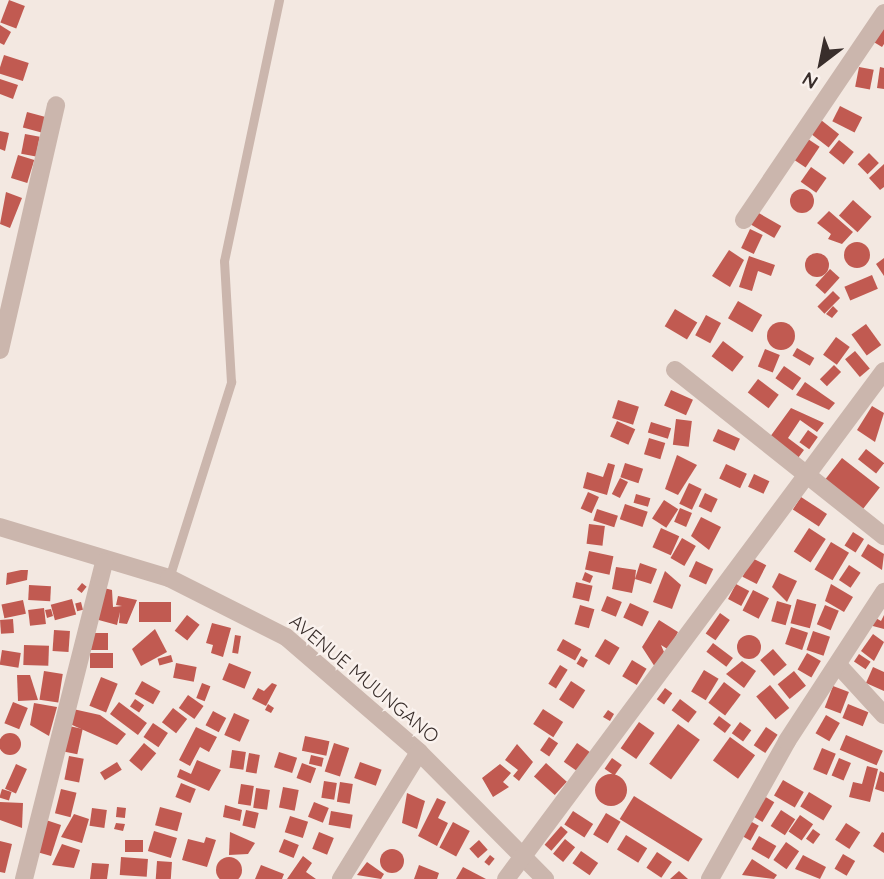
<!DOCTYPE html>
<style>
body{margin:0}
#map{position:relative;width:884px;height:879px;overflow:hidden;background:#f3e8e1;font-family:Quicksand,sans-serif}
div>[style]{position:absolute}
.building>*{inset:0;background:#c15a51;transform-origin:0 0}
.round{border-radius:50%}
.lane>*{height:9px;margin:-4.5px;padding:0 4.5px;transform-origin:4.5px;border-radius:4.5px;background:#cbb6ad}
.street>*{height:18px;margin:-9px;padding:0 9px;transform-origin:9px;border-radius:9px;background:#cbb6ad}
span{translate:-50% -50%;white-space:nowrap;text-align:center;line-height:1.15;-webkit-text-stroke:5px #faf2ee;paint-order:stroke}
.street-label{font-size:19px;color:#392e2b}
.north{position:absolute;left:786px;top:28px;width:70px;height:70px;-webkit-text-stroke:5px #faf2ee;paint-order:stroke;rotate:212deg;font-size:19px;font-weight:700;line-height:28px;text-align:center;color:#392e2b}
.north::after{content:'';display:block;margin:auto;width:24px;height:32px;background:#392e2b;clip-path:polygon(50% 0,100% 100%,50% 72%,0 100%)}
</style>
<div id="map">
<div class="building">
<i style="left:9px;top:0;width:17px;height:24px;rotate:21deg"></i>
<i style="clip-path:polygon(884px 22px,884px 44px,882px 47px,872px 41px)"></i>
<i style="clip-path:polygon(0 25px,11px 32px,4px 45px,0 43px)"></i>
<i style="left:4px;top:55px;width:26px;height:19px;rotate:18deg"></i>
<i style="left:859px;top:67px;width:15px;height:20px;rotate:11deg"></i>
<i style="clip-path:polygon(880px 67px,884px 68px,884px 89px,877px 88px)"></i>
<i style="clip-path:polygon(0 79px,18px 85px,13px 99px,0 94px)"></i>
<i style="left:840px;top:106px;width:25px;height:17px;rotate:27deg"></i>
<i style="left:27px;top:112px;width:24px;height:16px;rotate:15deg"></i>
<i style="left:821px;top:120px;width:23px;height:17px;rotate:38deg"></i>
<i style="clip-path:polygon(0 131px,9px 133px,5px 151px,0 149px)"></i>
<i style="left:25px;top:134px;width:15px;height:20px;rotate:11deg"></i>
<i style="left:808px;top:139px;width:14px;height:25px;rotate:34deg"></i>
<i style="left:839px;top:140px;width:19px;height:16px;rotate:39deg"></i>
<i style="left:869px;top:153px;width:14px;height:16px;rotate:45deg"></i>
<i style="left:18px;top:155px;width:17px;height:24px;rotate:17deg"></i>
<i style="clip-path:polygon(884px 164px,884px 187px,880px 190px,869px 178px)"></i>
<i style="left:811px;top:167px;width:19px;height:18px;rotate:35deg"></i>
<i class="round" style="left:790px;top:189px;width:24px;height:24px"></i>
<i style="clip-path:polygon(6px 192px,22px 198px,10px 228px,0 224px)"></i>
<i style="left:853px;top:200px;width:25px;height:21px;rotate:42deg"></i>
<i style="clip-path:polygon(829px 211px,853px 232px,842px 244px,828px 239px,831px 234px,817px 223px)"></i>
<i style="left:757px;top:212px;width:28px;height:14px;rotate:30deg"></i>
<i style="left:750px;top:229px;width:14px;height:21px;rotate:25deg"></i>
<i class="round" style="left:844px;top:242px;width:26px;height:26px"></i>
<i style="clip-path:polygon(729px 250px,744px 260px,730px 287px,712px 276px)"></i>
<i class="round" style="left:805px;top:253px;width:24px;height:24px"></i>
<i style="clip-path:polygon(749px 256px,775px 265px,771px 276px,758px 271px,752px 291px,739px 287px)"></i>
<i style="clip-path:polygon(884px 258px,884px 276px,876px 264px)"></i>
<i style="left:830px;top:269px;width:13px;height:22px;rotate:42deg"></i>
<i style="left:872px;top:275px;width:15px;height:30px;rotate:67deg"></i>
<i style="left:833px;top:291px;width:10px;height:22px;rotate:45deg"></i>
<i style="left:738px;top:301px;width:28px;height:20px;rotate:30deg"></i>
<i style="clip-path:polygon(833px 306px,838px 311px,832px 318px,826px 314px)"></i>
<i style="left:675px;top:309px;width:26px;height:20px;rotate:31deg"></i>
<i style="left:706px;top:315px;width:17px;height:23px;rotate:28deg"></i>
<i class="round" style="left:767px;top:322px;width:28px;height:28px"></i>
<i style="left:866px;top:324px;width:26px;height:18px;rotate:54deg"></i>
<i style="left:836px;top:337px;width:17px;height:22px;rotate:36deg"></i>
<i style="left:723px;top:341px;width:26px;height:19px;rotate:37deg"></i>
<i style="left:797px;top:348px;width:20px;height:9px;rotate:30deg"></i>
<i style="left:765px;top:349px;width:16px;height:19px;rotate:22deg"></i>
<i style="left:855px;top:351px;width:23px;height:13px;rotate:50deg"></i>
<i style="left:834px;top:365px;width:10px;height:20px;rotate:45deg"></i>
<i style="left:784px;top:366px;width:21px;height:15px;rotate:35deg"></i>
<i style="left:758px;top:379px;width:26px;height:17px;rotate:37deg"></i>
<i style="clip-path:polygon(805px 382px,835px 403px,829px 410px,796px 395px)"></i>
<i style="left:671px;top:390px;width:24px;height:17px;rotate:24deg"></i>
<i style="left:618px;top:400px;width:22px;height:19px;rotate:18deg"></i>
<i style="clip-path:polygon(872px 406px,884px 413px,875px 442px,857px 430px)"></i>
<i style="clip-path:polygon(791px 408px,824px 423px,817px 432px,800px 420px,788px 438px,804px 450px,795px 462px,767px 441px)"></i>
<i style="left:676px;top:419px;width:16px;height:26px;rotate:7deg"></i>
<i style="left:617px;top:421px;width:20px;height:17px;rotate:24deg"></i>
<i style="left:651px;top:422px;width:21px;height:11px;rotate:17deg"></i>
<i style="left:718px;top:429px;width:24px;height:13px;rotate:24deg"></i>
<i style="left:808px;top:430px;width:12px;height:15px;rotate:35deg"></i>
<i style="left:649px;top:438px;width:17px;height:17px;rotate:17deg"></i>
<i style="left:866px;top:449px;width:23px;height:13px;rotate:38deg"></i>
<i style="clip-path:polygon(677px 455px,697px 465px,678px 495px,665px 489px)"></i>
<i style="left:842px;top:458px;width:48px;height:28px;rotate:38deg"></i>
<i style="clip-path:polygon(608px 463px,615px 465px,607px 495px,583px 488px,587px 472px,603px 477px)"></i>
<i style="left:625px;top:463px;width:19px;height:15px;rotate:18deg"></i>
<i style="left:726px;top:464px;width:23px;height:16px;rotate:25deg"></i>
<i style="left:754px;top:474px;width:17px;height:14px;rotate:25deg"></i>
<i style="left:620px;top:478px;width:9px;height:18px;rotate:27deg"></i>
<i style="left:689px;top:483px;width:14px;height:23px;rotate:25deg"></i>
<i style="left:588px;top:492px;width:12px;height:18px;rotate:24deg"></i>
<i style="left:705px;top:493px;width:14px;height:15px;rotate:25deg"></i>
<i style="left:636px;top:494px;width:15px;height:9px;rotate:16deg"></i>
<i style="left:801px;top:497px;width:31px;height:15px;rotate:33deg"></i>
<i style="left:664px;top:500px;width:17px;height:22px;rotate:33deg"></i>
<i style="left:625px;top:504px;width:24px;height:16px;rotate:19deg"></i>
<i style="left:680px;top:508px;width:13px;height:15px;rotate:23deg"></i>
<i style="left:597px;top:509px;width:22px;height:12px;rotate:18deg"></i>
<i style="clip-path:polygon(701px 517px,721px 527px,709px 550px,691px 536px)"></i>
<i style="left:589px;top:524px;width:16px;height:20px;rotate:7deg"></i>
<i style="left:661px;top:528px;width:20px;height:21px;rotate:24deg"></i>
<i style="left:809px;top:528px;width:20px;height:28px;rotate:33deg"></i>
<i style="left:853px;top:532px;width:13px;height:16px;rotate:32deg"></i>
<i style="left:682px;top:538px;width:16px;height:23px;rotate:30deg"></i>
<i style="left:831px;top:542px;width:21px;height:32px;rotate:31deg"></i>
<i style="clip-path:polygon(868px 544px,884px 554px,882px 570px,861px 556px)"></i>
<i style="left:589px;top:551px;width:25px;height:19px;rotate:12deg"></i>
<i style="left:752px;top:558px;width:16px;height:21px;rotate:27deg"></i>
<i style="left:696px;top:561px;width:19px;height:17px;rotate:25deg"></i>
<i style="clip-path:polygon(640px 563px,657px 569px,651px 584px,635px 579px,632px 593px,612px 589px,616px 567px,636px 570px,635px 579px)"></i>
<i style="left:849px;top:565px;width:14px;height:18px;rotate:34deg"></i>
<i style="clip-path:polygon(21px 570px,28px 570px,27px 580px,6px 585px,7px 573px)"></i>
<i style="clip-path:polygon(665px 571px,681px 585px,672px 609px,653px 602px)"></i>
<i style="clip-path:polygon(585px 572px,593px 576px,590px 583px,582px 580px)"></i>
<i style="clip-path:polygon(779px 573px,797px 581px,787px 602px,772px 587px)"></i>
<i style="left:576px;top:582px;width:17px;height:16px;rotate:13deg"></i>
<i style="left:82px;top:583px;width:6px;height:8px;rotate:39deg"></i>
<i style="left:736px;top:584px;width:15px;height:17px;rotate:28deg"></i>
<i style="clip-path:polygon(831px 584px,853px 597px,844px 612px,825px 601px)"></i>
<i style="left:29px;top:585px;width:22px;height:15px;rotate:3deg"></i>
<i style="clip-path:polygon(104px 588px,112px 590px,113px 607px,122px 606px,116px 605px,118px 596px,137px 600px,127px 624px,119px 623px,120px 612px,117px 625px,95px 619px)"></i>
<i style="left:753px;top:590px;width:18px;height:23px;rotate:27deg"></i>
<i style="left:607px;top:596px;width:16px;height:16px;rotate:22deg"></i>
<i style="left:72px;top:599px;width:16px;height:22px;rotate:75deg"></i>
<i style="left:797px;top:599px;width:20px;height:25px;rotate:15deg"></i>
<i style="left:23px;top:600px;width:14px;height:22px;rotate:78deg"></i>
<i style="left:777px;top:601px;width:15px;height:21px;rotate:16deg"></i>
<i style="left:81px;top:602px;width:8px;height:6px;rotate:76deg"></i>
<i style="left:139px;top:602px;width:32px;height:20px"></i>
<i style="left:630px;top:603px;width:21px;height:16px;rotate:25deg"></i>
<i style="left:580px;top:605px;width:15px;height:20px;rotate:16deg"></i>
<i style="left:825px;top:605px;width:15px;height:21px;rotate:23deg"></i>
<i style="left:44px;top:608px;width:16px;height:16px;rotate:83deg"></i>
<i style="clip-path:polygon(51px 609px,53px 616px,47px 618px,45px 610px)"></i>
<i style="left:720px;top:613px;width:12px;height:25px;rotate:35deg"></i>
<i style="left:187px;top:615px;width:16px;height:20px;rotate:38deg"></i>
<i style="clip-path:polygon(884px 615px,884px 629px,869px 625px,874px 617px,881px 621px)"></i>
<i style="left:13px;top:619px;width:14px;height:13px;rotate:86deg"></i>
<i style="clip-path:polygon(659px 620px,678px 632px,669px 650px,661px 645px,664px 652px,655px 667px,642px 647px)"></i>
<i style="clip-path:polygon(212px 623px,231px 628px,223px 657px,211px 653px,213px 645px,206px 643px)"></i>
<i style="left:791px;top:627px;width:18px;height:18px;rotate:19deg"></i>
<i style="clip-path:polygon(155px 629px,167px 652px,141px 666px,132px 649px)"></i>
<i style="left:54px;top:630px;width:16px;height:21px;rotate:4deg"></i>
<i style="left:813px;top:631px;width:18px;height:20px;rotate:19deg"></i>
<i style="left:89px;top:633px;width:19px;height:17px"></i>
<i style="clip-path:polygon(873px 634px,884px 642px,874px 661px,861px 651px)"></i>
<i style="left:235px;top:635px;width:6px;height:18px;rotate:9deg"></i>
<i class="round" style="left:737px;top:635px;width:24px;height:24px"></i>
<i style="left:563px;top:639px;width:21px;height:13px;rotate:29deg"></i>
<i style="left:605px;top:639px;width:17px;height:20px;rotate:31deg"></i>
<i style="left:713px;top:643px;width:25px;height:11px;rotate:37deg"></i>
<i style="left:24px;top:645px;width:25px;height:20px;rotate:2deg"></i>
<i style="left:773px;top:649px;width:21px;height:17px;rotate:49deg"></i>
<i style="left:2px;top:650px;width:19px;height:15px;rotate:9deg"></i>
<i style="left:90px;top:653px;width:23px;height:15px"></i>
<i style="left:807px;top:653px;width:16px;height:19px;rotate:30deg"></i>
<i style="left:859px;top:654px;width:14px;height:9px;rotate:34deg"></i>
<i style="left:171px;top:655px;width:7px;height:14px;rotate:74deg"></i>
<i style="left:581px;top:656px;width:8px;height:9px;rotate:30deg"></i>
<i style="left:632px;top:660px;width:17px;height:19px;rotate:31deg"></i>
<i style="clip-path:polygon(742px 661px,756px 671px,744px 688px,726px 674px)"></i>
<i style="left:176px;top:663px;width:21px;height:15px;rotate:11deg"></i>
<i style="left:229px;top:663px;width:24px;height:18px;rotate:22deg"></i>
<i style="left:560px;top:665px;width:9px;height:22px;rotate:32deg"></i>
<i style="clip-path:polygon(873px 667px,884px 672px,884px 691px,866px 683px)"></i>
<i style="left:704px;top:670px;width:17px;height:25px;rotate:31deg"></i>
<i style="left:44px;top:671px;width:19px;height:29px;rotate:9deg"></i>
<i style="left:794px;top:671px;width:19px;height:21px;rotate:51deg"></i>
<i style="clip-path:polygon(17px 675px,30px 675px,38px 700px,18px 701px)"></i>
<i style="left:101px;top:677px;width:18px;height:31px;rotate:22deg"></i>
<i style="left:142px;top:681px;width:21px;height:15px;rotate:29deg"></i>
<i style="left:571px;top:681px;width:17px;height:22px;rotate:33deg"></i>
<i style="left:724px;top:682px;width:21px;height:26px;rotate:37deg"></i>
<i style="left:202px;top:683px;width:9px;height:16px;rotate:21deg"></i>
<i style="clip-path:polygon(272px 683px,277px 685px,266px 706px,252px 699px,258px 688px,264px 691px)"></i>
<i style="left:770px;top:685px;width:30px;height:18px;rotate:50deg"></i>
<i style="left:833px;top:686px;width:17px;height:23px;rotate:21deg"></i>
<i style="left:665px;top:688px;width:9px;height:14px;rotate:36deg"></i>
<i style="left:188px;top:695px;width:19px;height:16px;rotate:35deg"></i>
<i style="left:135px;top:699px;width:11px;height:9px;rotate:34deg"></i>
<i style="left:680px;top:699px;width:21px;height:14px;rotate:37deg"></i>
<i style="left:13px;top:702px;width:16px;height:23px;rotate:22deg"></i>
<i style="left:119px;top:702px;width:35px;height:15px;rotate:37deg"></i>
<i style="clip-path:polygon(34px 703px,57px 707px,49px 736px,30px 725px)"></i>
<i style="clip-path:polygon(268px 704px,274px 708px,271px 713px,265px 710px)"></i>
<i style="left:848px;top:704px;width:22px;height:15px;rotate:22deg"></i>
<i style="left:173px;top:708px;width:18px;height:18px;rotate:38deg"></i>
<i style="clip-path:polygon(73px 709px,100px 715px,126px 734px,117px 745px,70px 724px)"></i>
<i style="left:543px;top:709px;width:24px;height:18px;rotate:33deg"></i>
<i style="clip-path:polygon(608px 710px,614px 714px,610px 721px,603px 717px)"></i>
<i style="left:213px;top:711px;width:15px;height:16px;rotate:28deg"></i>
<i style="left:234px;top:713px;width:17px;height:24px;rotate:24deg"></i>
<i style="left:826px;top:715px;width:16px;height:21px;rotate:30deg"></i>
<i style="left:719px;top:716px;width:15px;height:10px;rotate:37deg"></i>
<i style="left:639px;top:722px;width:19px;height:32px;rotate:35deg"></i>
<i style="left:740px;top:722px;width:14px;height:14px;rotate:36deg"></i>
<i style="left:153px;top:723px;width:18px;height:17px;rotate:34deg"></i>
<i style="left:678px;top:724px;width:27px;height:49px;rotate:36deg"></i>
<i style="left:69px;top:726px;width:14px;height:26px;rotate:12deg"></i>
<i style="clip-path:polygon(196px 727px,217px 737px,209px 752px,200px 747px,190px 766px,179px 760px)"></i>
<i style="left:766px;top:727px;width:14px;height:22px;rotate:34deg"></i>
<i class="round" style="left:-1px;top:733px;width:22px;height:22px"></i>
<i style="left:846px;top:735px;width:40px;height:16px;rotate:23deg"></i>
<i style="left:305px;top:736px;width:25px;height:15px;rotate:12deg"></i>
<i style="left:549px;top:737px;width:11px;height:16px;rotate:34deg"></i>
<i style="left:730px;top:737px;width:31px;height:29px;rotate:36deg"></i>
<i style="left:144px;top:743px;width:16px;height:23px;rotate:40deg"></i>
<i style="left:334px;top:743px;width:16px;height:30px;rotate:18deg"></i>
<i style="left:577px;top:743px;width:16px;height:23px;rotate:35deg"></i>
<i style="clip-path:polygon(517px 744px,533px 762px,519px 781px,513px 776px,518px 770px,505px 760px)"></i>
<i style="left:822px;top:748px;width:15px;height:23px;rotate:23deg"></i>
<i style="left:232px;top:750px;width:14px;height:18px;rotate:8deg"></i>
<i style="left:279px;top:752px;width:19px;height:16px;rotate:18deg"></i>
<i style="left:249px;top:753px;width:11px;height:19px;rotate:10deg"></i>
<i style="left:311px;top:755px;width:13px;height:9px;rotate:13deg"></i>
<i style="left:69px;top:756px;width:15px;height:24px;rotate:11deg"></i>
<i style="left:612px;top:758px;width:12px;height:13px;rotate:35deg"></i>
<i style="left:839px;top:758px;width:13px;height:19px;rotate:23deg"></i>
<i style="clip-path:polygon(197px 760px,221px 770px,209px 791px,177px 777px,180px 769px,191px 774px)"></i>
<i style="left:117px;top:762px;width:9px;height:20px;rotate:58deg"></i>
<i style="left:360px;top:762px;width:23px;height:17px;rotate:20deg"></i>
<i style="left:302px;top:763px;width:15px;height:16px;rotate:20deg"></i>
<i style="left:546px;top:763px;width:28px;height:18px;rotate:42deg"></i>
<i style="left:16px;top:764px;width:12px;height:27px;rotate:24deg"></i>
<i style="clip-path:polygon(500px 764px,511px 773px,503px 782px,509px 787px,493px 797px,482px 778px)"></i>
<i style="clip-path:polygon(867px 766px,878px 769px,870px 802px,849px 797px,853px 782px,862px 784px)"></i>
<i style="clip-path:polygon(880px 771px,884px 773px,884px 792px,875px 789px)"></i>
<i class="round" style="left:595px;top:774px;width:32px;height:32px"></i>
<i style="left:783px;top:780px;width:24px;height:18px;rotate:30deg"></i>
<i style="left:324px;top:781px;width:13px;height:17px;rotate:9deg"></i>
<i style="left:340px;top:782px;width:13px;height:20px;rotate:9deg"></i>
<i style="left:181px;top:783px;width:16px;height:15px;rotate:22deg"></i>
<i style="left:241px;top:784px;width:13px;height:20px;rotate:9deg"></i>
<i style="left:283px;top:787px;width:16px;height:21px;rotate:11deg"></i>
<i style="left:256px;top:788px;width:14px;height:20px;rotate:8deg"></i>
<i style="left:2px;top:789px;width:10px;height:9px;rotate:17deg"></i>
<i style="left:61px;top:789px;width:16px;height:25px;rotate:14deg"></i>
<i style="left:809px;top:792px;width:27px;height:17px;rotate:31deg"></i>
<i style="clip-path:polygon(407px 793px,425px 801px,417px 829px,402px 823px)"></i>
<i style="left:634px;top:796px;width:81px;height:27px;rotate:32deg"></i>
<i style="left:764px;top:796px;width:12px;height:23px;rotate:31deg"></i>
<i style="clip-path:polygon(437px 798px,446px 802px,438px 818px,448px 823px,437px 846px,418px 836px)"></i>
<i style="clip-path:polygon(0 802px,23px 803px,22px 828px,0 820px)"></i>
<i style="left:314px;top:802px;width:16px;height:16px;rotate:22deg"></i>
<i style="clip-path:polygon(225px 805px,242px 810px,240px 821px,223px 817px)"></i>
<i style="left:117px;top:807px;width:9px;height:10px;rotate:6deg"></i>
<i style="left:160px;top:807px;width:23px;height:19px;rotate:15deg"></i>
<i style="left:92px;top:808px;width:15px;height:18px;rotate:8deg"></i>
<i style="left:246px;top:810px;width:13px;height:16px;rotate:13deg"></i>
<i style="left:781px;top:810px;width:17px;height:19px;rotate:33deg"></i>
<i style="left:331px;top:811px;width:22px;height:14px;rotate:10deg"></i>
<i style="left:573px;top:811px;width:24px;height:16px;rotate:33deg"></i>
<i style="left:606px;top:813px;width:17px;height:25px;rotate:31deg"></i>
<i style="clip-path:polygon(74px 814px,89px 819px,82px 843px,61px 837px)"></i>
<i style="left:800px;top:815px;width:16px;height:20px;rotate:35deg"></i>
<i style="left:290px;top:816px;width:19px;height:17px;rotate:18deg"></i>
<i style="clip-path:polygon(43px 819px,61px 825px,51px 856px,37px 852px)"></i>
<i style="left:750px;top:821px;width:10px;height:17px;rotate:29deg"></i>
<i style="left:453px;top:822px;width:19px;height:29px;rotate:28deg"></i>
<i style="clip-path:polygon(116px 823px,125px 824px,123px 831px,114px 829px)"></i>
<i style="left:846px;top:823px;width:17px;height:20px;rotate:33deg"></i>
<i style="left:561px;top:826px;width:9px;height:25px;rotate:41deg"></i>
<i style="left:813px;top:829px;width:9px;height:12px;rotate:36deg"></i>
<i style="left:154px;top:831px;width:24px;height:21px;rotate:17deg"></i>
<i style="clip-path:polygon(230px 832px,255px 843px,248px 854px,229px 855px)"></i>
<i style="left:319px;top:832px;width:16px;height:18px;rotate:22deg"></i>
<i style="clip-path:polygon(882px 832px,884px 833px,884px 853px,873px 846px)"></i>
<i style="left:626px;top:835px;width:25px;height:17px;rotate:32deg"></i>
<i style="left:759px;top:836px;width:20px;height:15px;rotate:30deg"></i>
<i style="clip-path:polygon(206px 837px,216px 840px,207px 867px,182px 860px,188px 839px,204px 843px)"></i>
<i style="left:284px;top:839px;width:16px;height:14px;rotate:22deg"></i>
<i style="left:565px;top:839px;width:13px;height:19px;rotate:39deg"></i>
<i style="left:125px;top:840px;width:18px;height:12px"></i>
<i style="left:479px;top:840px;width:13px;height:13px;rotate:48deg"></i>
<i style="clip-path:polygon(0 841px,12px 844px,5px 873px,0 872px)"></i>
<i style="left:786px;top:842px;width:16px;height:22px;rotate:35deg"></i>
<i style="clip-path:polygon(62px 844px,80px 850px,74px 868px,52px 865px)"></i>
<i class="round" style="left:380px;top:849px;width:24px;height:24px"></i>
<i style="left:581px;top:851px;width:21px;height:15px;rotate:35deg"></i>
<i style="left:657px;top:852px;width:18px;height:19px;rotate:34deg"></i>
<i style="left:843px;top:854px;width:14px;height:17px;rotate:30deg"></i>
<i style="left:490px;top:855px;width:6px;height:9px;rotate:39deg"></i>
<i style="clip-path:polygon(803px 855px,826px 867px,820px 879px,795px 869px)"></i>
<i style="clip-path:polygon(303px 856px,312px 863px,306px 872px,316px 879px,287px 879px)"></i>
<i style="left:121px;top:857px;width:27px;height:18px;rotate:4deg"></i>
<i class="round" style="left:216px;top:857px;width:26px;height:26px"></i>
<i style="clip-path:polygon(752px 859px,777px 875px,774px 879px,742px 875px)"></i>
<i style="left:157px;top:861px;width:15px;height:18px;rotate:4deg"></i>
<i style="clip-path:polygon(367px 862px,384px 874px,381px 879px,357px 875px)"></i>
<i style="clip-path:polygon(92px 863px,109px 864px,107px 879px,90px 879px)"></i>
<i style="clip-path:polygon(261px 865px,284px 874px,282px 879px,255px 879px)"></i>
<i style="clip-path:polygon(419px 865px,439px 873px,437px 879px,414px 879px)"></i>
<i style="clip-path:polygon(463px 867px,486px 879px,456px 879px)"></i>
<i style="clip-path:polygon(679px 871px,688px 879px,670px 879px)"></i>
</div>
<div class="lane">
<i style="left:169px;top:578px;width:206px;rotate:-72.4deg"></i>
<i style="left:231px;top:382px;width:121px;rotate:-93.3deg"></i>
<i style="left:224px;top:261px;width:267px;rotate:-78.1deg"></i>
</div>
<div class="street">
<i style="left:744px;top:220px;width:250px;rotate:-55.9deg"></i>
<i style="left:0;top:350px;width:251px;rotate:-77.1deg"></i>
<i style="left:675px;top:370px;width:267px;rotate:38.5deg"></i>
<i style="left:0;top:527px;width:177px;rotate:16.8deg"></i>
<i style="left:169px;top:578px;width:131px;rotate:26.8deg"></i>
<i style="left:286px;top:637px;width:176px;rotate:40.8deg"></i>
<i style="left:419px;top:752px;width:179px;rotate:45.2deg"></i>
<i style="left:840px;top:667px;width:65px;rotate:47.5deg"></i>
<i style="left:24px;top:879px;width:327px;rotate:-75.8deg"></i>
<i style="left:341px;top:879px;width:149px;rotate:-58.4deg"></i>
<i style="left:506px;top:879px;width:633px;rotate:-53.35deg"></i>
<i style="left:710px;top:879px;width:158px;rotate:-60.8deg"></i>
<i style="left:787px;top:741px;width:178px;rotate:-56.9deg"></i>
</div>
<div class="street-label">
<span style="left:364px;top:679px;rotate:40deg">AVENUE MUUNGANO</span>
</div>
<div class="north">N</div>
</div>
